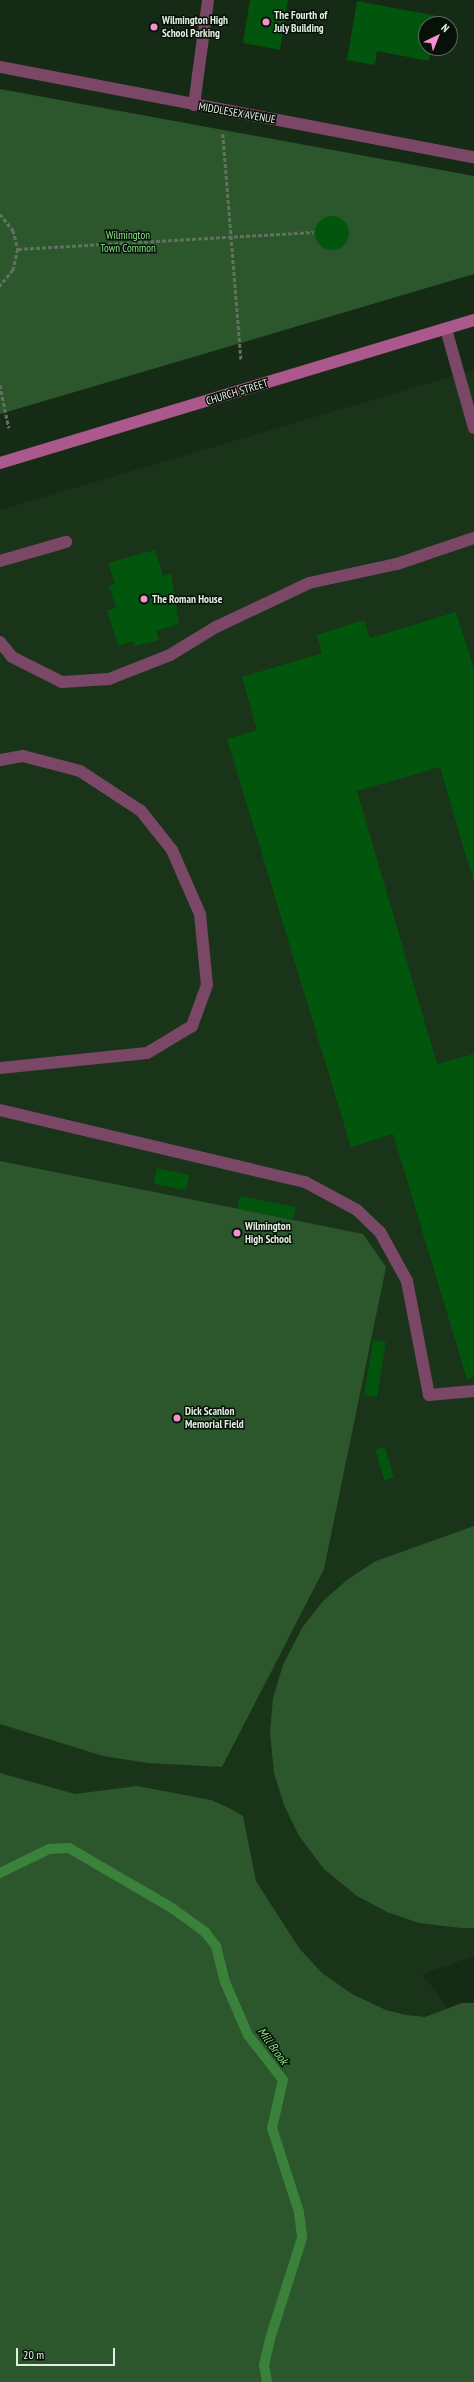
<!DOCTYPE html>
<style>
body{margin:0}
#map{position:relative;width:474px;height:2382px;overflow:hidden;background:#162b15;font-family:"PT Sans Narrow",sans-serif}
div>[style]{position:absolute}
.built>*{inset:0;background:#193419}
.green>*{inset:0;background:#2c572c}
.stream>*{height:10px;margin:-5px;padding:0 5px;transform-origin:5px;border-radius:5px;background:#3a813b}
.building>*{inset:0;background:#02550c;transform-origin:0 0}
.round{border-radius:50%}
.path>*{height:2.5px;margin-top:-1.25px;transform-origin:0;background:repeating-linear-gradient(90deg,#5f725f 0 4px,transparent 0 6px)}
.service>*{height:12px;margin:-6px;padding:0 6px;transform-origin:6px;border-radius:6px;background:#7b4767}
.tertiary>*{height:12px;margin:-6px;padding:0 6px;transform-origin:6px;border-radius:6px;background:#7b4767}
.secondary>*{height:12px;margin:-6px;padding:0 6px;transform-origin:6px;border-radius:6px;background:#ab588d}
.dots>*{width:11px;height:11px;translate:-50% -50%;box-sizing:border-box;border:2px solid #081108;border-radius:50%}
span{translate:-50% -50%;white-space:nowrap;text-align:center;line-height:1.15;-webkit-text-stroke:3px #081108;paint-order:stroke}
.poi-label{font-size:11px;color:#e2f0e2;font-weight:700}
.left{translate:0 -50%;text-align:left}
.street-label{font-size:11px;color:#e2f0e2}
.park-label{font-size:11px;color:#8ae789}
.water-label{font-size:12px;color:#85e284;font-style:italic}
.north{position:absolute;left:418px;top:16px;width:40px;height:40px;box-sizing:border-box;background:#081108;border:1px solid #5f6a5f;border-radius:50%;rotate:43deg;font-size:11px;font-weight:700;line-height:16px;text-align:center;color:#e2f0e2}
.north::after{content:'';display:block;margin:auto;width:14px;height:18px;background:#f690cf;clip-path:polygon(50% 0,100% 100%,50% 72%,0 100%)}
.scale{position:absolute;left:16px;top:2348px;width:99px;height:18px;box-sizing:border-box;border:2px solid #e2f0e2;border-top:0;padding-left:5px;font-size:12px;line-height:14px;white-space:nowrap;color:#e2f0e2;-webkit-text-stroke:3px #081108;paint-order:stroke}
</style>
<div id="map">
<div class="built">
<i style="clip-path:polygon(474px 370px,474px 1956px,422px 1974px,474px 2042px,0 2382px,0 510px)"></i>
</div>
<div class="green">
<i style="clip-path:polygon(0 89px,474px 176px,474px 274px,0 414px)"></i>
<i style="clip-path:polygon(0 1161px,363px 1234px,386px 1267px,324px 1569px,222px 1767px,148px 1763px,103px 1756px,0 1724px)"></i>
<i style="clip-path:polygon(474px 1526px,474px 1928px,461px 1928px,419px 1923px,387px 1912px,357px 1896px,324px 1869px,299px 1836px,284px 1805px,274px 1773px,270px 1732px,273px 1698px,283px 1665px,302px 1628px,323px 1601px,348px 1579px,376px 1561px)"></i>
<i style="clip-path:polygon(0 1773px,75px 1794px,137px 1786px,211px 1800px,227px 1807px,243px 1816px,256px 1881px,299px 1948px,322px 1973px,352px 1994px,386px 2010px,406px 2015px,425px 2017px,462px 2003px,474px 2003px,474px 2382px,0 2382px)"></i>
</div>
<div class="stream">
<i style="left:0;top:1873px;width:55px;rotate:-26.1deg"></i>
<i style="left:49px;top:1849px;width:20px;rotate:-3deg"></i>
<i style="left:69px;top:1848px;width:119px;rotate:30.2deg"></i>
<i style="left:172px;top:1908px;width:41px;rotate:36deg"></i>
<i style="left:205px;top:1932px;width:18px;rotate:52deg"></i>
<i style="left:216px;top:1946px;width:37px;rotate:76deg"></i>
<i style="left:225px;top:1982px;width:58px;rotate:66.5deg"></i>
<i style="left:248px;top:2035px;width:57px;rotate:52.1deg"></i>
<i style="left:283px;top:2080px;width:49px;rotate:102.9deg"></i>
<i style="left:272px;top:2128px;width:88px;rotate:72.2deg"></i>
<i style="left:299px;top:2212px;width:26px;rotate:83deg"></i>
<i style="left:302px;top:2238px;width:106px;rotate:107.6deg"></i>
<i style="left:270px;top:2339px;width:27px;rotate:103deg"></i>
<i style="left:264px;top:2365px;width:17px;rotate:80deg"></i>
</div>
<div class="building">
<i style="clip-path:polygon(250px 0,288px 0,280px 50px,243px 43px)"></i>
<i style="clip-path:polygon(357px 1px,437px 16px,435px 24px,426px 24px,426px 48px,431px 48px,429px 61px,377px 51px,375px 65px,347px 60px)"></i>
<i class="round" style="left:315px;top:216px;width:34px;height:34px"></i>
<i style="clip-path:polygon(155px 550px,163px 576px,171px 573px,179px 624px,156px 631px,159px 640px,135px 646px,133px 641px,118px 646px,107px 610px,116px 608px,109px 586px,115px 584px,108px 563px)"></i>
<i style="clip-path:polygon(456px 612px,474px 669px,474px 883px,440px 767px,357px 791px,437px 1064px,474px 1054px,474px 1377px,467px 1379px,393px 1134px,351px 1147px,227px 739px,257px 730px,242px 677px,322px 653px,317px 635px,364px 620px,370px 638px)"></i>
<i style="left:157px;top:1168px;width:33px;height:16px;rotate:12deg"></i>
<i style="left:240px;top:1196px;width:57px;height:13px;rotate:11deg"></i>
<i style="left:373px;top:1340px;width:13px;height:56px;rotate:9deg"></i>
<i style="left:385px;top:1447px;width:32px;height:10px;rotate:74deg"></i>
</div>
<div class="path">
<i style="left:223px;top:134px;width:226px;rotate:85.4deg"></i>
<i style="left:0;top:214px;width:21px;rotate:51deg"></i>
<i style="left:13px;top:230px;width:20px;rotate:75deg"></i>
<i style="left:18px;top:249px;width:22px;rotate:103deg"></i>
<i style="left:13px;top:270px;width:21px;rotate:129deg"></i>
<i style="left:18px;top:249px;width:296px;rotate:-3.3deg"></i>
<i style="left:0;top:385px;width:44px;rotate:78.2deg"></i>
</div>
<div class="service">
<i style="left:194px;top:105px;width:106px;rotate:-82.4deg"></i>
<i style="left:446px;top:329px;width:103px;rotate:74.2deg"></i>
<i style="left:0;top:561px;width:69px;rotate:-16.1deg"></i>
<i style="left:0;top:642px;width:19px;rotate:51deg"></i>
<i style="left:12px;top:657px;width:56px;rotate:26.6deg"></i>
<i style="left:62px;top:682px;width:47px;rotate:-3.7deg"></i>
<i style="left:109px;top:679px;width:66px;rotate:-21.5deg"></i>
<i style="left:170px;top:655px;width:54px;rotate:-31.3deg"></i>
<i style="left:216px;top:627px;width:103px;rotate:-25.3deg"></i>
<i style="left:309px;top:583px;width:90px;rotate:-12.2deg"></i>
<i style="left:397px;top:564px;width:81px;rotate:-18.7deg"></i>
<i style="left:0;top:760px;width:23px;rotate:-10deg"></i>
<i style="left:23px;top:756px;width:59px;rotate:14.7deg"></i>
<i style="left:80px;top:771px;width:73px;rotate:33.3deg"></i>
<i style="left:141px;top:811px;width:50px;rotate:51.5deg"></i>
<i style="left:172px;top:850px;width:70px;rotate:66.4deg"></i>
<i style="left:200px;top:914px;width:71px;rotate:84.4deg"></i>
<i style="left:207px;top:985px;width:44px;rotate:110.1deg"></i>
<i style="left:192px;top:1026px;width:52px;rotate:149deg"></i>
<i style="left:147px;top:1053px;width:148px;rotate:174.2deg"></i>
<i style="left:0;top:1110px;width:313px;rotate:13.3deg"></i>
<i style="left:305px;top:1182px;width:59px;rotate:28.3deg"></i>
<i style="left:357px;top:1210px;width:32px;rotate:44deg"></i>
<i style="left:380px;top:1232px;width:56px;rotate:61.1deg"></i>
<i style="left:407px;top:1281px;width:116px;rotate:79.1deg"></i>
<i style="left:429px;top:1395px;width:45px;rotate:-5.1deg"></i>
</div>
<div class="tertiary">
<i style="left:0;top:67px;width:482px;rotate:10.8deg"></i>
</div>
<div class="secondary">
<i style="left:0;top:463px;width:495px;rotate:-16.8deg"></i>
</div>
<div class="dots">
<i style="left:266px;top:22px;background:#f690cf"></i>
<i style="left:154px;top:27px;background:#f690cf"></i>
<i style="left:144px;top:599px;background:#f690cf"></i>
<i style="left:237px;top:1233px;background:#f690cf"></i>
<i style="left:177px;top:1418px;background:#f690cf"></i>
</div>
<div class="poi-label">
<span class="left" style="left:274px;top:22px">The Fourth of<br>July Building</span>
<span class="left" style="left:162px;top:27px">Wilmington High<br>School Parking</span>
<span class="left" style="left:152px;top:599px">The Roman House</span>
<span class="left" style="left:245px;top:1233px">Wilmington<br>High School</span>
<span class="left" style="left:185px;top:1418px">Dick Scanlon<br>Memorial Field</span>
</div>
<div class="street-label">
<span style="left:237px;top:113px;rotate:10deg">MIDDLESEX AVENUE</span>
<span style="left:237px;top:392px;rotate:-17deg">CHURCH STREET</span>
</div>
<div class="park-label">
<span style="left:128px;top:242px">Wilmington<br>Town Common</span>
</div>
<div class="water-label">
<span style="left:273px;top:2046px;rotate:54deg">Mill Brook</span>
</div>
<div class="north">N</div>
<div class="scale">20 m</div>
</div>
